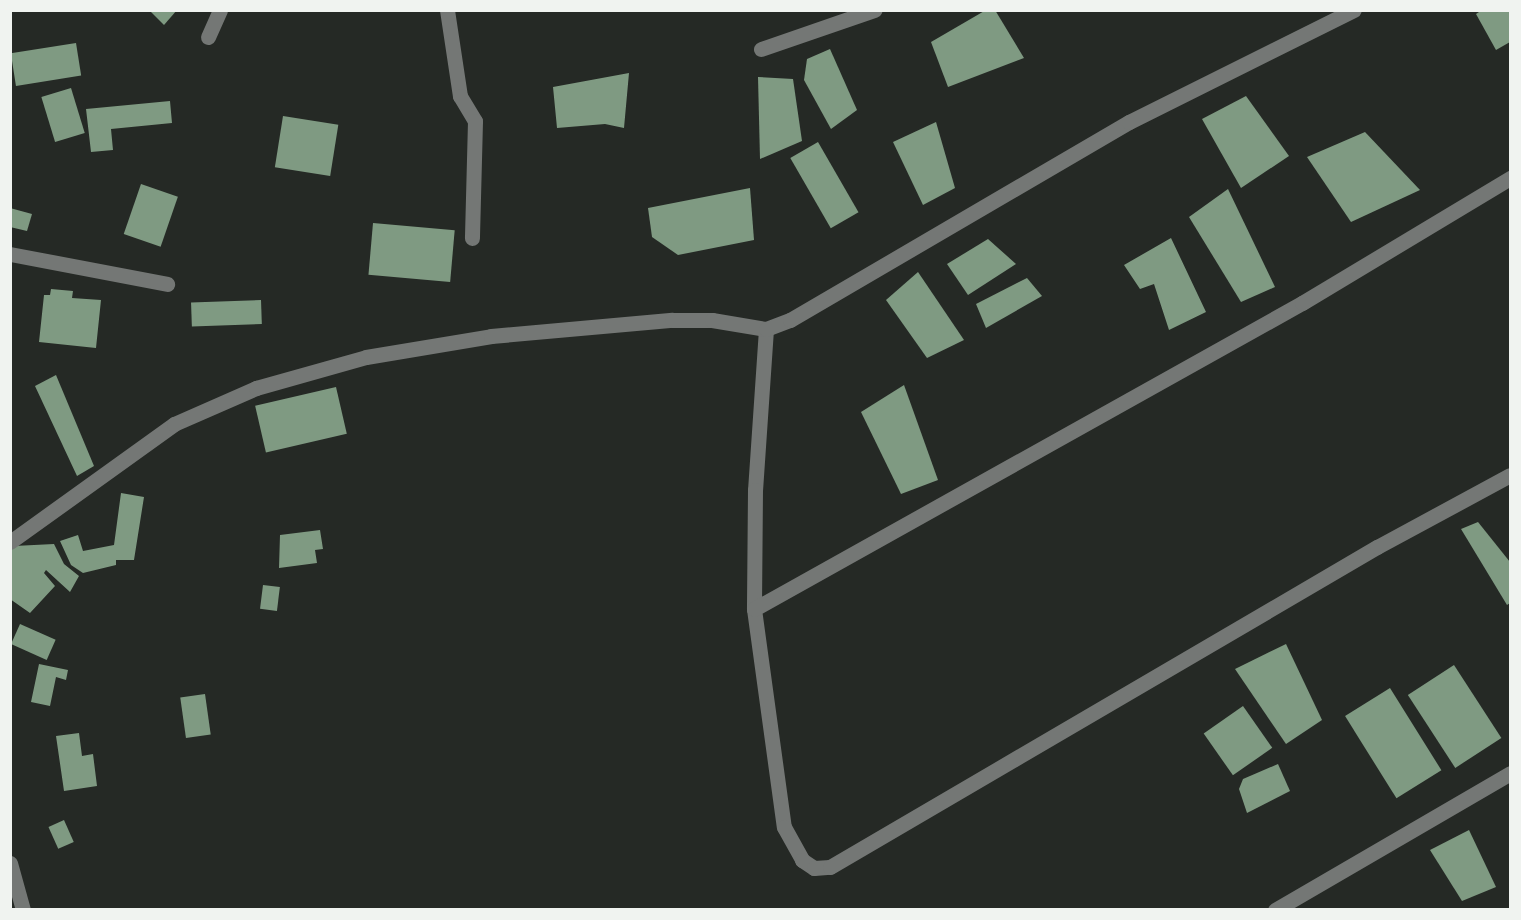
<!DOCTYPE html>
<style>
body{margin:0}
#map{position:relative;width:1521px;height:920px;overflow:hidden;background:#252925;font-family:"Times New Roman",serif}
div>[style]{position:absolute}
.building>*{inset:0;background:#7f9a82;transform-origin:0 0}
.minor>*{height:15px;margin:-7.5px;padding:0 7.5px;transform-origin:7.5px;border-radius:7.5px;background:#747775}
span{translate:-50% -50%;white-space:nowrap;text-align:center;line-height:1.15;-webkit-text-stroke:6px #252925;paint-order:stroke}
.frame{position:absolute;inset:0;border:12px solid #f0f3f0;pointer-events:none}
</style>
<div id="map">
<div class="building">
<i style="clip-path:polygon(149px 10px,177px 10px,164px 25px)"></i>
<i style="clip-path:polygon(986px 10px,995px 10px,1024px 58px,948px 87px,931px 42px)"></i>
<i style="clip-path:polygon(1482px 10px,1510px 10px,1510px 42px,1496px 50px,1476px 14px)"></i>
<i style="left:76px;top:43px;width:33px;height:66px;rotate:81deg"></i>
<i style="clip-path:polygon(830px 49px,857px 110px,831px 129px,804px 80px,807px 59px)"></i>
<i style="clip-path:polygon(629px 73px,624px 128px,605px 124px,557px 128px,553px 87px)"></i>
<i style="clip-path:polygon(758px 77px,793px 79px,802px 141px,760px 159px)"></i>
<i style="left:71px;top:88px;width:47px;height:31px;rotate:73deg"></i>
<i style="clip-path:polygon(1246px 96px,1289px 156px,1241px 188px,1202px 119px)"></i>
<i style="clip-path:polygon(170px 101px,172px 123px,111px 129px,113px 150px,91px 152px,86px 109px)"></i>
<i style="left:283px;top:116px;width:56px;height:52px;rotate:9deg"></i>
<i style="clip-path:polygon(936px 122px,955px 188px,923px 205px,893px 142px)"></i>
<i style="clip-path:polygon(1365px 132px,1420px 190px,1351px 222px,1307px 157px)"></i>
<i style="left:818px;top:142px;width:81px;height:32px;rotate:60deg"></i>
<i style="left:141px;top:184px;width:39px;height:53px;rotate:19deg"></i>
<i style="clip-path:polygon(750px 188px,754px 240px,678px 255px,652px 237px,648px 208px)"></i>
<i style="clip-path:polygon(1228px 189px,1275px 287px,1241px 302px,1189px 217px)"></i>
<i style="clip-path:polygon(10px 208px,32px 214px,27px 231px,10px 227px)"></i>
<i style="left:373px;top:223px;width:82px;height:52px;rotate:5deg"></i>
<i style="clip-path:polygon(1171px 238px,1206px 312px,1169px 330px,1154px 284px,1140px 289px,1124px 265px)"></i>
<i style="clip-path:polygon(988px 239px,1016px 264px,968px 295px,947px 264px)"></i>
<i style="clip-path:polygon(918px 272px,964px 340px,927px 358px,886px 300px)"></i>
<i style="clip-path:polygon(1027px 278px,1042px 296px,986px 328px,976px 304px)"></i>
<i style="clip-path:polygon(51px 289px,73px 291px,72px 298px,101px 300px,96px 348px,39px 342px,44px 295px,50px 295px)"></i>
<i style="left:261px;top:300px;width:24px;height:70px;rotate:88deg"></i>
<i style="clip-path:polygon(56px 375px,94px 466px,77px 476px,35px 386px)"></i>
<i style="clip-path:polygon(904px 385px,938px 480px,901px 494px,861px 412px)"></i>
<i style="left:336px;top:387px;width:48px;height:83px;rotate:77deg"></i>
<i style="clip-path:polygon(121px 493px,144px 497px,134px 560px,116px 560px,116px 565px,83px 573px,71px 565px,60px 541px,78px 535px,83px 551px,114px 545px)"></i>
<i style="clip-path:polygon(1478px 522px,1510px 562px,1510px 603px,1507px 605px,1461px 529px)"></i>
<i style="clip-path:polygon(320px 530px,323px 549px,315px 550px,317px 563px,279px 568px,280px 535px)"></i>
<i style="clip-path:polygon(54px 544px,64px 564px,79px 576px,70px 592px,46px 570px,44px 573px,55px 586px,30px 613px,10px 599px,10px 550px,14px 546px)"></i>
<i style="left:263px;top:585px;width:17px;height:24px;rotate:7deg"></i>
<i style="left:20px;top:624px;width:39px;height:22px;rotate:24deg"></i>
<i style="clip-path:polygon(1286px 644px,1322px 720px,1286px 744px,1235px 669px)"></i>
<i style="clip-path:polygon(39px 664px,68px 670px,66px 680px,56px 677px,50px 706px,31px 702px)"></i>
<i style="left:1454px;top:665px;width:87px;height:55px;rotate:57deg"></i>
<i style="left:1390px;top:688px;width:97px;height:53px;rotate:58deg"></i>
<i style="left:205px;top:694px;width:41px;height:25px;rotate:82deg"></i>
<i style="left:1243px;top:706px;width:51px;height:48px;rotate:55deg"></i>
<i style="clip-path:polygon(79px 733px,82px 756px,93px 754px,97px 786px,64px 791px,56px 736px)"></i>
<i style="clip-path:polygon(1278px 764px,1290px 791px,1247px 813px,1239px 789px,1243px 779px)"></i>
<i style="left:64px;top:820px;width:24px;height:17px;rotate:66deg"></i>
<i style="clip-path:polygon(1469px 830px,1496px 887px,1462px 901px,1430px 850px)"></i>
</div>
<div class="minor">
<i style="left:447px;top:10px;width:87px;rotate:81.4deg"></i>
<i style="left:460px;top:96px;width:29px;rotate:59deg"></i>
<i style="left:475px;top:121px;width:117px;rotate:91.5deg"></i>
<i style="left:208px;top:37px;width:30px;rotate:-66deg"></i>
<i style="left:761px;top:49px;width:120px;rotate:-19deg"></i>
<i style="left:10px;top:254px;width:160px;rotate:10.8deg"></i>
<i style="left:766px;top:329px;width:161px;rotate:93.9deg"></i>
<i style="left:755px;top:490px;width:119px;rotate:90.5deg"></i>
<i style="left:754px;top:609px;width:220px;rotate:82.2deg"></i>
<i style="left:784px;top:827px;width:38px;rotate:61deg"></i>
<i style="left:802px;top:860px;width:14px;rotate:34deg"></i>
<i style="left:814px;top:868px;width:16px;rotate:-4deg"></i>
<i style="left:830px;top:867px;width:634px;rotate:-30.33deg"></i>
<i style="left:1377px;top:547px;width:151px;rotate:-28.4deg"></i>
<i style="left:10px;top:542px;width:202px;rotate:-35.7deg"></i>
<i style="left:174px;top:424px;width:90px;rotate:-23.7deg"></i>
<i style="left:256px;top:388px;width:114px;rotate:-15.7deg"></i>
<i style="left:366px;top:357px;width:127px;rotate:-9.5deg"></i>
<i style="left:491px;top:336px;width:182px;rotate:-5.1deg"></i>
<i style="left:672px;top:320px;width:40px"></i>
<i style="left:712px;top:320px;width:55px;rotate:9.5deg"></i>
<i style="left:766px;top:329px;width:26px;rotate:-21deg"></i>
<i style="left:790px;top:320px;width:393px;rotate:-30.3deg"></i>
<i style="left:1129px;top:122px;width:251px;rotate:-26.5deg"></i>
<i style="left:754px;top:609px;width:628px;rotate:-29.18deg"></i>
<i style="left:1302px;top:303px;width:243px;rotate:-31deg"></i>
<i style="left:10px;top:863px;width:49px;rotate:74.5deg"></i>
<i style="left:1275px;top:910px;width:272px;rotate:-30.2deg"></i>
</div>
<div class="frame"></div>
</div>
